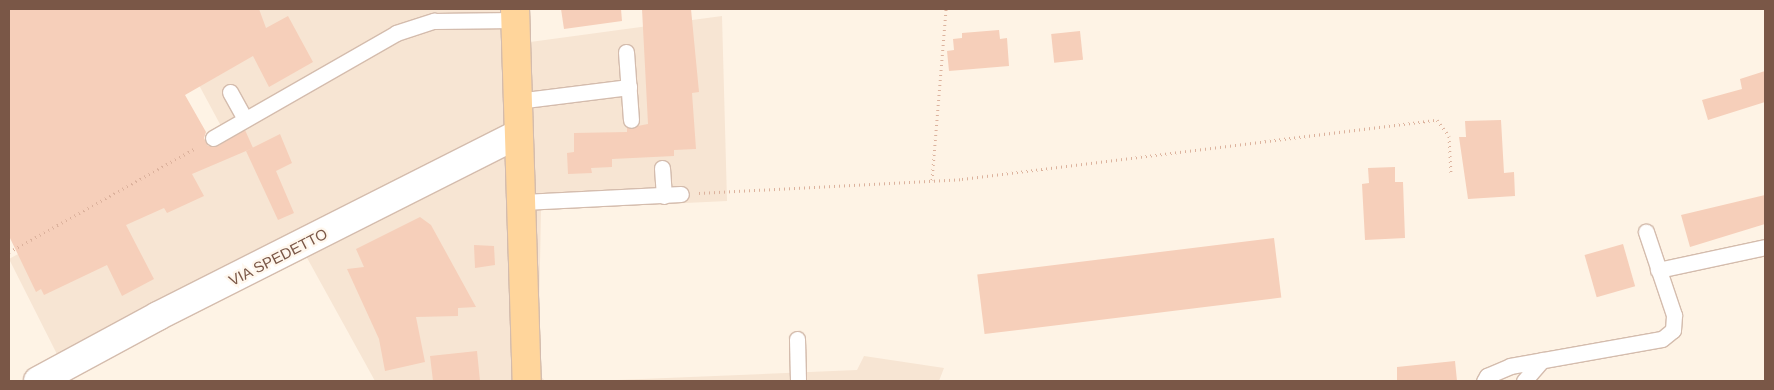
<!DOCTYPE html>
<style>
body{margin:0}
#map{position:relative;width:1774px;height:390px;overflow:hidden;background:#fef3e5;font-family:Helvetica,sans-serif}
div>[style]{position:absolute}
.residential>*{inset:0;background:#f7e5d3}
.building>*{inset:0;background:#f6cfba;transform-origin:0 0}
.path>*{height:3px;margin-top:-1.5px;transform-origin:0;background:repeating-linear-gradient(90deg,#dcb29d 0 1px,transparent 0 5px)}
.roads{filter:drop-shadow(1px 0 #d4bcad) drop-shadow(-1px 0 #d4bcad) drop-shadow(0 1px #d4bcad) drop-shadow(0 -1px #d4bcad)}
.service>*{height:15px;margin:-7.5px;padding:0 7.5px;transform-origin:7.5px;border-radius:7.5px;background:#fff}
.minor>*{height:28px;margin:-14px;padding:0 14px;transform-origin:14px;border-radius:14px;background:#fff}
.primary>*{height:28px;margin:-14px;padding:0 14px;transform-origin:14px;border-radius:14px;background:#ffd59b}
span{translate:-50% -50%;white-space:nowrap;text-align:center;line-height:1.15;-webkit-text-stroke:4.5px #fff7ed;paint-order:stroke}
.street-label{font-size:15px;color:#7a5747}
.frame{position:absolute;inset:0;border:10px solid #7a5747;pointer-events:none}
</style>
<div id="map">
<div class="residential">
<i style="clip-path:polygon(158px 9px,500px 9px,501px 46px,722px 16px,727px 201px,541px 210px,538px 373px,545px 381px,375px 381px,306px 256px,68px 376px,9px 259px,228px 139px)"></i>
<i style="clip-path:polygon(864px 356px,944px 368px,939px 381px,593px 381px,857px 370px)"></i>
</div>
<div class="building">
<i style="clip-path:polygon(9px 9px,259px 9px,266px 28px,288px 16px,313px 62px,269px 87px,253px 56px,185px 95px,206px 132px,204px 138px,208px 146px,218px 146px,245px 130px,253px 148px,192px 174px,204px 196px,167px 213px,164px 208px,126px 225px,154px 279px,122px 296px,107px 265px,44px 295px,41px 289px,36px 292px,9px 236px)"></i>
<i style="clip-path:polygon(561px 9px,621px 9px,622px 21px,564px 29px)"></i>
<i style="clip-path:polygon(642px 9px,691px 9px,699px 92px,692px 93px,696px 149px,674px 150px,674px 156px,612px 159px,612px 167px,591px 168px,592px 173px,568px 174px,567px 153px,574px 152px,574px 133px,627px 132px,627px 128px,648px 124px)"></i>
<i style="clip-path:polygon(999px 30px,1000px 39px,1007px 38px,1009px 66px,949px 71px,947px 51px,954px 50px,953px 39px,962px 38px,962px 33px)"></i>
<i style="left:1080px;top:31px;width:29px;height:29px;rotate:84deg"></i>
<i style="clip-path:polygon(1765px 71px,1765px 102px,1708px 120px,1702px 100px,1742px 89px,1740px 79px)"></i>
<i style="clip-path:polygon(1501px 120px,1504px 173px,1514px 172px,1515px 196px,1468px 199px,1459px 137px,1466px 137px,1465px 121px)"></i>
<i style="clip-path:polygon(280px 134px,292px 163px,276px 171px,294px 213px,278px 220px,246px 151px)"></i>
<i style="clip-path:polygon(1395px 167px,1395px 182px,1403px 182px,1405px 238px,1365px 240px,1362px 184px,1369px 183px,1368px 168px)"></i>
<i style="clip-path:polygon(1765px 195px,1765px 224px,1690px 247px,1681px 215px)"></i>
<i style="clip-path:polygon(420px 217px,431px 225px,476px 307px,458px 308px,458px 316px,416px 317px,425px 362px,385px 371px,379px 339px,347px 269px,364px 267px,356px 249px)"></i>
<i style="left:1274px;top:238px;width:60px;height:299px;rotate:83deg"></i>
<i style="left:1623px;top:244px;width:44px;height:40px;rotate:74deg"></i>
<i style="clip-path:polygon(474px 245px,494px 246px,495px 265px,475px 268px)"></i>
<i style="clip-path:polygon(477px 351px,480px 381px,433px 381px,430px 356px)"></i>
<i style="clip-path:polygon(1455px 361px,1457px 381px,1397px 381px,1397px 367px)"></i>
</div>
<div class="path">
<i style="left:932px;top:180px;width:172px;rotate:-85.3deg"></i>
<i style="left:699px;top:193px;width:263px;rotate:-3deg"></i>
<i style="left:962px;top:179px;width:479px;rotate:-7.1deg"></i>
<i style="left:1437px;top:120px;width:20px;rotate:53deg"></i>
<i style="left:1449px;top:136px;width:38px;rotate:87deg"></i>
<i style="left:9px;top:252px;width:214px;rotate:-29.1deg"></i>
</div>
<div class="roads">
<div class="service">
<i style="left:626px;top:52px;width:68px;rotate:85.8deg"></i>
<i style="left:230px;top:92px;width:31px;rotate:61deg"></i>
<i style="left:517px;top:101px;width:113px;rotate:-7.1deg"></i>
<i style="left:213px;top:138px;width:211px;rotate:-29.8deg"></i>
<i style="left:396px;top:33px;width:40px;rotate:-18deg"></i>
<i style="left:434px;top:21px;width:80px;rotate:-0.7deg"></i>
<i style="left:662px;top:168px;width:28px;rotate:86deg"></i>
<i style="left:523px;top:202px;width:158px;rotate:-2.9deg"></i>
<i style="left:1658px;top:270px;width:109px;rotate:-12.1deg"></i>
<i style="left:797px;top:339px;width:42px;rotate:88.6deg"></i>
<i style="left:1484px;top:381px;width:6px;rotate:-59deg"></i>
<i style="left:1487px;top:376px;width:25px;rotate:-23deg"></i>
<i style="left:1510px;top:366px;width:154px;rotate:-10.1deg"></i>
<i style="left:1662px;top:339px;width:14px;rotate:-39deg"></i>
<i style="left:1673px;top:330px;width:15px;rotate:-86deg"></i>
<i style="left:1674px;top:315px;width:88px;rotate:-108.6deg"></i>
<i style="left:1524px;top:381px;width:28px;rotate:-49deg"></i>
</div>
<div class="minor">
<i style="left:38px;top:381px;width:136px;rotate:-28.4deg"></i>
<i style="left:158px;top:316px;width:403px;rotate:-26.8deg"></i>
</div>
<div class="primary">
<i style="left:515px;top:9px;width:372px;rotate:88.2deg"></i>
</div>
</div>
<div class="street-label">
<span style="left:278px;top:257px;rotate:-27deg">VIA SPEDETTO</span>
</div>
<div class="frame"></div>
</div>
